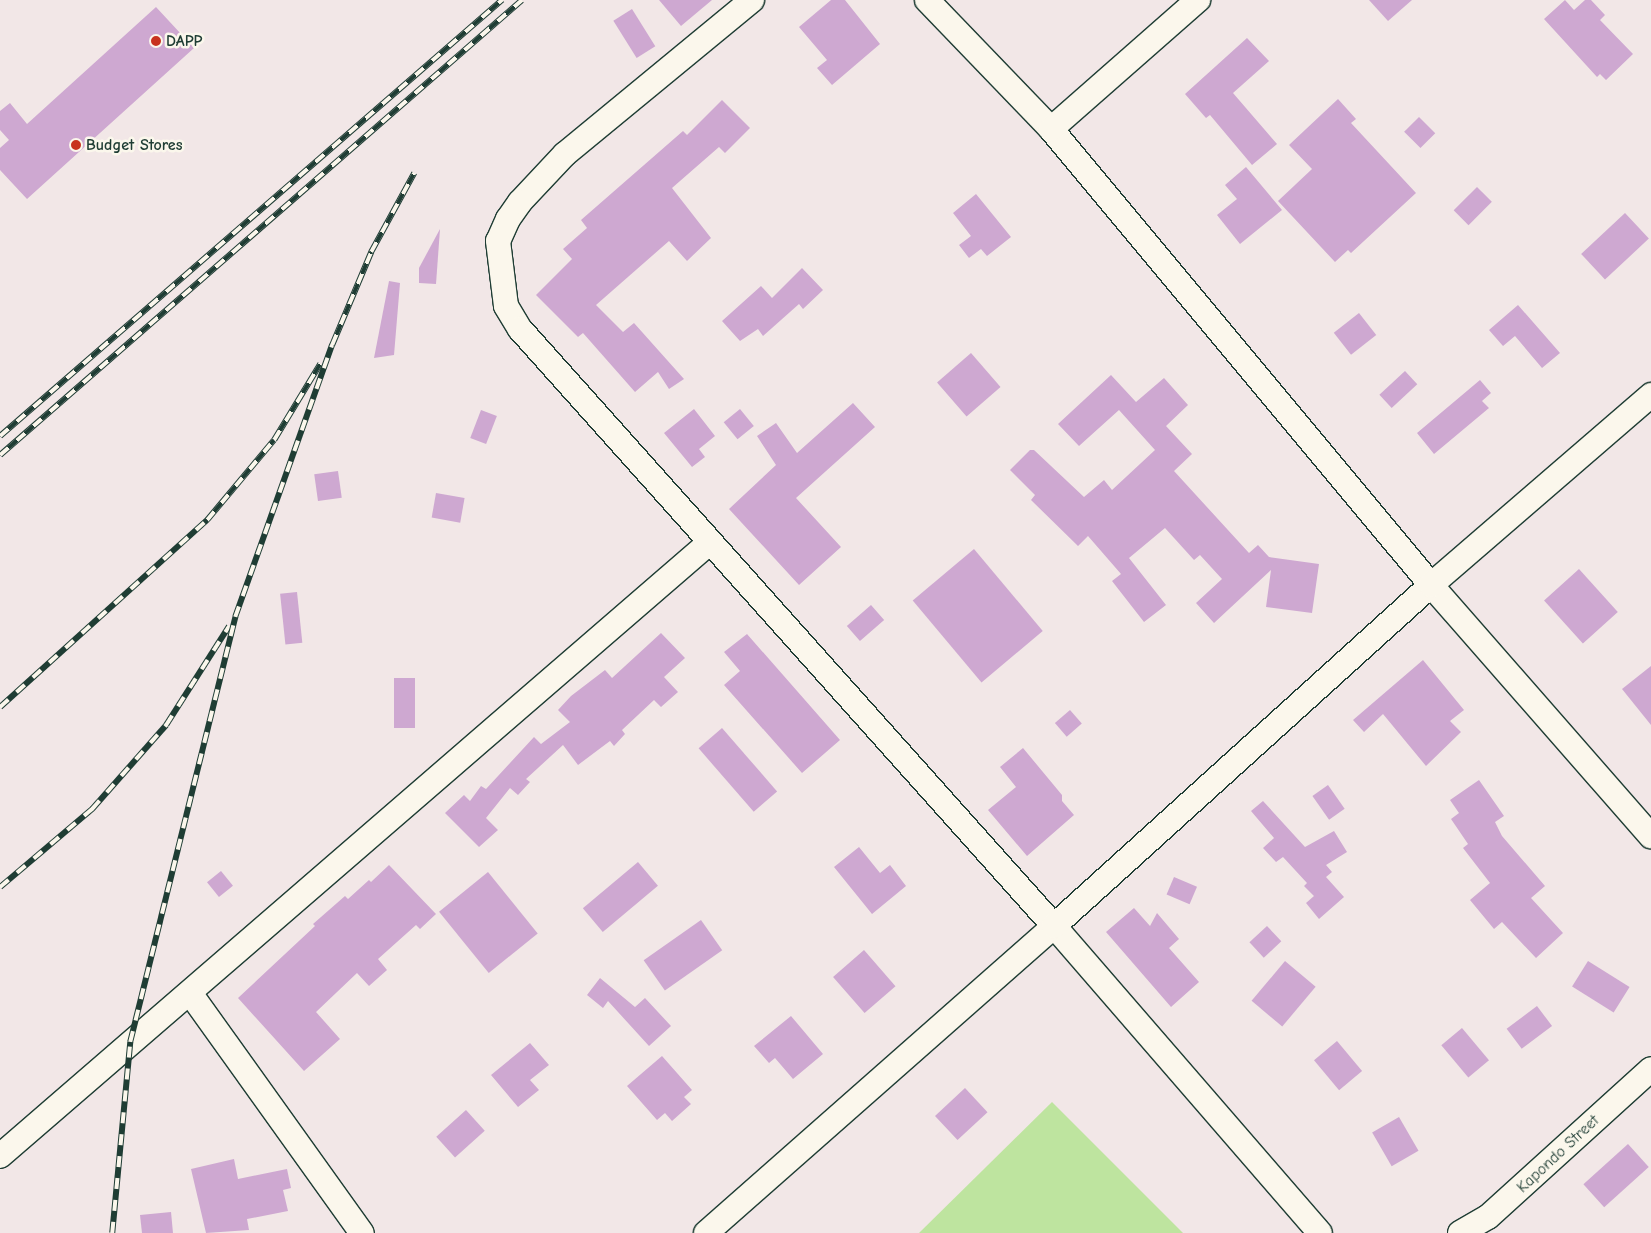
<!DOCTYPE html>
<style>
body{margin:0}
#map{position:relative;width:1651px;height:1233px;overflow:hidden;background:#f2e7e7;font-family:"Comic Neue",sans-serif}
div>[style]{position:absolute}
.green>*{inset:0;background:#bee49f}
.building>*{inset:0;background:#cea8d1;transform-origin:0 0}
.roads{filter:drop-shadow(1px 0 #1f3d34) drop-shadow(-1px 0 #1f3d34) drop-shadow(0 1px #1f3d34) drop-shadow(0 -1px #1f3d34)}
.street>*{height:24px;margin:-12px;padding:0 12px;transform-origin:12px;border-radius:12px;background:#fbf7ec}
.rail>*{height:5.5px;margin-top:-2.75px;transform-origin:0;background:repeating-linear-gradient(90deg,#fbf7ec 0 11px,#1f3d34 0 22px);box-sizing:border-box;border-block:1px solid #1f3d34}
.dots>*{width:14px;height:14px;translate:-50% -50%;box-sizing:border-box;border:2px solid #fbf7ec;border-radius:50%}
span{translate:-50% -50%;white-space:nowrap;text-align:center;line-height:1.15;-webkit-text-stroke:5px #fbf7ec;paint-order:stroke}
.poi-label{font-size:16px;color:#1f3d34;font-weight:700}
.left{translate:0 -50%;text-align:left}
.street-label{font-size:16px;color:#1f3d34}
</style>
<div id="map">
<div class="green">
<i style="clip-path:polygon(1052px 1102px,1183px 1233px,919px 1233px)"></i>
</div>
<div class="building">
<i style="clip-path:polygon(659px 0,712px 0,681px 26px)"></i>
<i style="clip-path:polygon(831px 0,845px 0,880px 44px,832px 85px,817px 68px,827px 60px,799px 27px)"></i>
<i style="clip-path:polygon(1369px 0,1412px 0,1388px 21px)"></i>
<i style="clip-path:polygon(1565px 0,1574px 10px,1585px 0,1591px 0,1605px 15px,1600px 20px,1633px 54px,1606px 80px,1600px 74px,1597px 77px,1544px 19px)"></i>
<i style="clip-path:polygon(156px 7px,194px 48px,27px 199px,0 170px,0 148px,9px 140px,0 130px,0 111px,10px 103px,27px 124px)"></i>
<i style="left:632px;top:9px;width:44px;height:22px;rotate:58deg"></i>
<i style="clip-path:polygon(1247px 38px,1269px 61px,1233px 93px,1277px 144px,1252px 165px,1210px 115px,1206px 118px,1185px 94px)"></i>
<i style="clip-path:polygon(1338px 99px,1356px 119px,1351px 123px,1416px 193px,1351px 253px,1348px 250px,1335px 262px,1278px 201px,1312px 169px,1289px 145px)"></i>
<i style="clip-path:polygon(722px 100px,750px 128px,725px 153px,719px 147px,672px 188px,711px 238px,687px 261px,669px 241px,596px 305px,623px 332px,634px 323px,684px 379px,669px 389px,658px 372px,635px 392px,583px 333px,578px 337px,536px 295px,572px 259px,563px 249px,587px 228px,581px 220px,683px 131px,687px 135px)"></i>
<i style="left:1419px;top:117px;width:23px;height:21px;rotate:45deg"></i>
<i style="clip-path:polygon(1246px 167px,1282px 210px,1240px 244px,1217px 215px,1237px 199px,1225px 185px)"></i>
<i style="left:1477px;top:187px;width:21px;height:33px;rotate:45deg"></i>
<i style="clip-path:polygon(976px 194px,1011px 237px,987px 256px,981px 249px,969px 258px,959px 245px,971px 236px,953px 213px)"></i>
<i style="left:1625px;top:213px;width:35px;height:60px;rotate:47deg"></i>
<i style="clip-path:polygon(440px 229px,436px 284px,419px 283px,419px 268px)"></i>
<i style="clip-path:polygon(802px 268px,823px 290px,803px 309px,799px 304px,763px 336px,758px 329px,740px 341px,722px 321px,761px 286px,772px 298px)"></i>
<i style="clip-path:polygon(389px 281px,400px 283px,394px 355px,374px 358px)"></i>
<i style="clip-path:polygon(1518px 305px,1560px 353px,1542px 368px,1515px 336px,1503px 346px,1489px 330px)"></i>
<i style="left:1359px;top:313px;width:28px;height:32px;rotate:52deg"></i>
<i style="left:971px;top:353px;width:45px;height:45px;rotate:49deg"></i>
<i style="left:1405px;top:371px;width:18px;height:35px;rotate:47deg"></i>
<i style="clip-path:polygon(1111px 375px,1136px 402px,1164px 378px,1188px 405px,1166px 426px,1192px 454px,1174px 471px,1249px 553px,1258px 545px,1269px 557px,1319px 564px,1312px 613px,1266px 607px,1271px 570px,1214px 623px,1196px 603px,1222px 579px,1200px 555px,1194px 560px,1165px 528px,1129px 558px,1166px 605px,1144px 622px,1112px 581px,1121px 574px,1088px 536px,1078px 546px,1031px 500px,1035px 495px,1010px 470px,1030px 450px,1034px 450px,1084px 497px,1104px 480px,1112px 490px,1155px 450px,1119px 410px,1079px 446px,1058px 424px)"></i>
<i style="clip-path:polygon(1480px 380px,1491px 393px,1482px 401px,1489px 408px,1434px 454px,1417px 433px)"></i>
<i style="clip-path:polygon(853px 403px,875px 427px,796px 498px,841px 547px,799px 585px,729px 509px,776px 465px,757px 436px,776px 423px,797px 453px)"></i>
<i style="clip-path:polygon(694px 409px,715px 436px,699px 449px,705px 457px,692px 467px,664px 433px)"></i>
<i style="left:740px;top:409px;width:22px;height:21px;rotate:51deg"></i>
<i style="left:481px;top:410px;width:17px;height:30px;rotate:21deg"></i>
<i style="left:338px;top:471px;width:27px;height:24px;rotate:82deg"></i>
<i style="left:436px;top:493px;width:29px;height:25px;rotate:10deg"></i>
<i style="left:974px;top:549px;width:107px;height:80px;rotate:50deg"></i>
<i style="left:1579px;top:569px;width:58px;height:47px;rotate:48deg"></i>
<i style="left:297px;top:592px;width:51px;height:17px;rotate:84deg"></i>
<i style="left:871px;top:605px;width:20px;height:32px;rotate:49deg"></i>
<i style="clip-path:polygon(661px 633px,685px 658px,664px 677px,678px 692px,661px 707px,654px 700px,622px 730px,625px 734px,614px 746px,610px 741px,578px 765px,563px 745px,526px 779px,530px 782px,518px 795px,510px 788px,486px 818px,498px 830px,479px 847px,445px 813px,464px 795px,470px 801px,481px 786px,486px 789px,534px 737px,541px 744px,570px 722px,558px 710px,571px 696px,605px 670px,612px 678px)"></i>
<i style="clip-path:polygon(747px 634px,840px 740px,802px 773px,724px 685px,740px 671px,724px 652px)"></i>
<i style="clip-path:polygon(1423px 660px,1464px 710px,1450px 721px,1461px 732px,1426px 766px,1383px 714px,1364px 732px,1353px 720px)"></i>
<i style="clip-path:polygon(1651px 666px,1651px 725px,1622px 689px)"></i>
<i style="left:394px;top:678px;width:21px;height:50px"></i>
<i style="left:1070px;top:710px;width:18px;height:20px;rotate:49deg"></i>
<i style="left:722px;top:728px;width:84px;height:31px;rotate:49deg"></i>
<i style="clip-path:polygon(1023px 748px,1062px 795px,1062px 801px,1074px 815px,1027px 856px,988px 810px,1016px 787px,1000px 767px)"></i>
<i style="clip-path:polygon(1479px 780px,1504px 816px,1495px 822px,1502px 836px,1545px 886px,1531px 898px,1563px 933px,1536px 958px,1502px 922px,1494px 929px,1470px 900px,1490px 883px,1463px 848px,1468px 844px,1451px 819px,1459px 813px,1450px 800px)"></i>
<i style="left:1328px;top:785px;width:29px;height:19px;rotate:55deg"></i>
<i style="clip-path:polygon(1263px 801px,1305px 847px,1334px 831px,1347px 852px,1326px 865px,1332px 872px,1326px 877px,1344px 897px,1319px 919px,1306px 903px,1314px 896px,1304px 886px,1307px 883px,1283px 857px,1276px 862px,1263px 848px,1274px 838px,1251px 811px)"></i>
<i style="clip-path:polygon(859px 847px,880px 873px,890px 865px,906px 886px,872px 914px,834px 867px)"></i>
<i style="left:638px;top:862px;width:31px;height:72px;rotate:50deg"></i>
<i style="clip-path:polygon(389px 865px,436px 914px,420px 929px,416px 925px,378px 959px,387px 970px,369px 986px,357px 973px,316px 1012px,340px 1039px,304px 1071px,238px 998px,315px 926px,313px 924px,345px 896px,348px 899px,369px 880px,371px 882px)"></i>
<i style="left:221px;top:871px;width:19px;height:18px;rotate:51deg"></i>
<i style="left:488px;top:872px;width:79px;height:63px;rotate:51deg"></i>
<i style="left:1174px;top:877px;width:25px;height:19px;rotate:23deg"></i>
<i style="clip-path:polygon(1134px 908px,1150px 926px,1157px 913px,1179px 939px,1169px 948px,1199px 982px,1171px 1007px,1106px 932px)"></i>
<i style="left:701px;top:920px;width:37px;height:70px;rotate:55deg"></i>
<i style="left:1267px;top:926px;width:21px;height:24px;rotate:47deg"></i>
<i style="left:864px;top:950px;width:48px;height:41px;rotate:49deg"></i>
<i style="left:1285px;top:961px;width:40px;height:52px;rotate:40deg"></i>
<i style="left:1588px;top:961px;width:49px;height:30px;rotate:32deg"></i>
<i style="clip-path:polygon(600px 978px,635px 1007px,645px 998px,671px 1026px,649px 1046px,608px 1001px,603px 1008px,587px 995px)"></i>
<i style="left:1537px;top:1006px;width:25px;height:38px;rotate:53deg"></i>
<i style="clip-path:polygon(791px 1016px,823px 1054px,793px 1079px,775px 1058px,769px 1063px,754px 1046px)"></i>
<i style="left:1462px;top:1028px;width:42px;height:27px;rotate:50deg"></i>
<i style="left:1337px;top:1041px;width:39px;height:30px;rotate:50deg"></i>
<i style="clip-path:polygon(530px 1043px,549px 1065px,530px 1080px,539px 1090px,518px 1107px,491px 1075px)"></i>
<i style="clip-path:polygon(662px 1056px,692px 1090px,684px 1097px,691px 1104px,672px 1121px,665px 1113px,657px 1120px,627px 1086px)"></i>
<i style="left:965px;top:1088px;width:33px;height:41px;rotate:47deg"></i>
<i style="left:466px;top:1110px;width:28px;height:40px;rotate:48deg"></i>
<i style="left:1399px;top:1117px;width:39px;height:31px;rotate:60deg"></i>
<i style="left:1628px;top:1144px;width:31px;height:60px;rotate:48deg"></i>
<i style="clip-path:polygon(234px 1159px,238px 1179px,287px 1169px,291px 1188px,283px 1190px,288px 1211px,247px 1219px,249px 1230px,206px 1233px,191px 1169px)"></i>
<i style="clip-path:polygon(171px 1212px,173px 1233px,142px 1233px,140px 1215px)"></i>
</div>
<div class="roads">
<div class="street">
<i style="left:752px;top:0;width:242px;rotate:140.5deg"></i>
<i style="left:565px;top:154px;width:66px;rotate:133.2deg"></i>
<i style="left:520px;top:202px;width:21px;rotate:125deg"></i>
<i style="left:508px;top:219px;width:24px;rotate:114deg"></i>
<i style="left:498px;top:241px;width:65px;rotate:83deg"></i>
<i style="left:506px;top:306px;width:27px;rotate:59deg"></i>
<i style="left:520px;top:329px;width:801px;rotate:48.19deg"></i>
<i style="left:1054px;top:926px;width:406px;rotate:49.1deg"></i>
<i style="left:927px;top:0;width:179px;rotate:46.1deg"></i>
<i style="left:1051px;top:129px;width:594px;rotate:50.19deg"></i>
<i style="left:1431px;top:585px;width:334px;rotate:48.8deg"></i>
<i style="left:1051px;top:129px;width:196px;rotate:-41.3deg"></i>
<i style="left:190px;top:993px;width:295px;rotate:54.4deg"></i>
<i style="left:0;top:1156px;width:937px;rotate:-40.85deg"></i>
<i style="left:706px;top:1233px;width:464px;rotate:-41.4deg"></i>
<i style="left:1054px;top:926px;width:508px;rotate:-42.13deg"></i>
<i style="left:1431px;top:585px;width:291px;rotate:-40.8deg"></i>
<i style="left:1460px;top:1233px;width:32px;rotate:-30deg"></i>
<i style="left:1488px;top:1217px;width:220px;rotate:-42.2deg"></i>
</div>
</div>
<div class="rail">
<i style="left:0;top:436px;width:665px;rotate:-40.98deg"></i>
<i style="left:0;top:455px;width:692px;rotate:-41.08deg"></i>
<i style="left:0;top:707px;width:279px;rotate:-42.1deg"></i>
<i style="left:207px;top:520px;width:104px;rotate:-50.1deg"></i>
<i style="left:274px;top:440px;width:89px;rotate:-58.8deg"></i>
<i style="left:0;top:887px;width:121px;rotate:-40.3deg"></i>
<i style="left:92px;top:809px;width:112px;rotate:-48.6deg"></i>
<i style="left:166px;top:725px;width:117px;rotate:-57.5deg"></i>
<i style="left:112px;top:1233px;width:192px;rotate:-84.6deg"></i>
<i style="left:130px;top:1042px;width:438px;rotate:-76.1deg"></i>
<i style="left:235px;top:617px;width:289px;rotate:-70.4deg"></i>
<i style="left:332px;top:345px;width:101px;rotate:-67.2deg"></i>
<i style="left:371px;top:252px;width:90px;rotate:-61.4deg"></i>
</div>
<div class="dots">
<i style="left:156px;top:41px;background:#c8321e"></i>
<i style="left:76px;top:145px;background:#c8321e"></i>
</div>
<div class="poi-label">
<span class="left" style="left:166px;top:41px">DAPP</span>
<span class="left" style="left:86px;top:145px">Budget Stores</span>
</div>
<div class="street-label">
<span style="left:1558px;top:1154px;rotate:-43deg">Kapondo Street</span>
</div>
</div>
